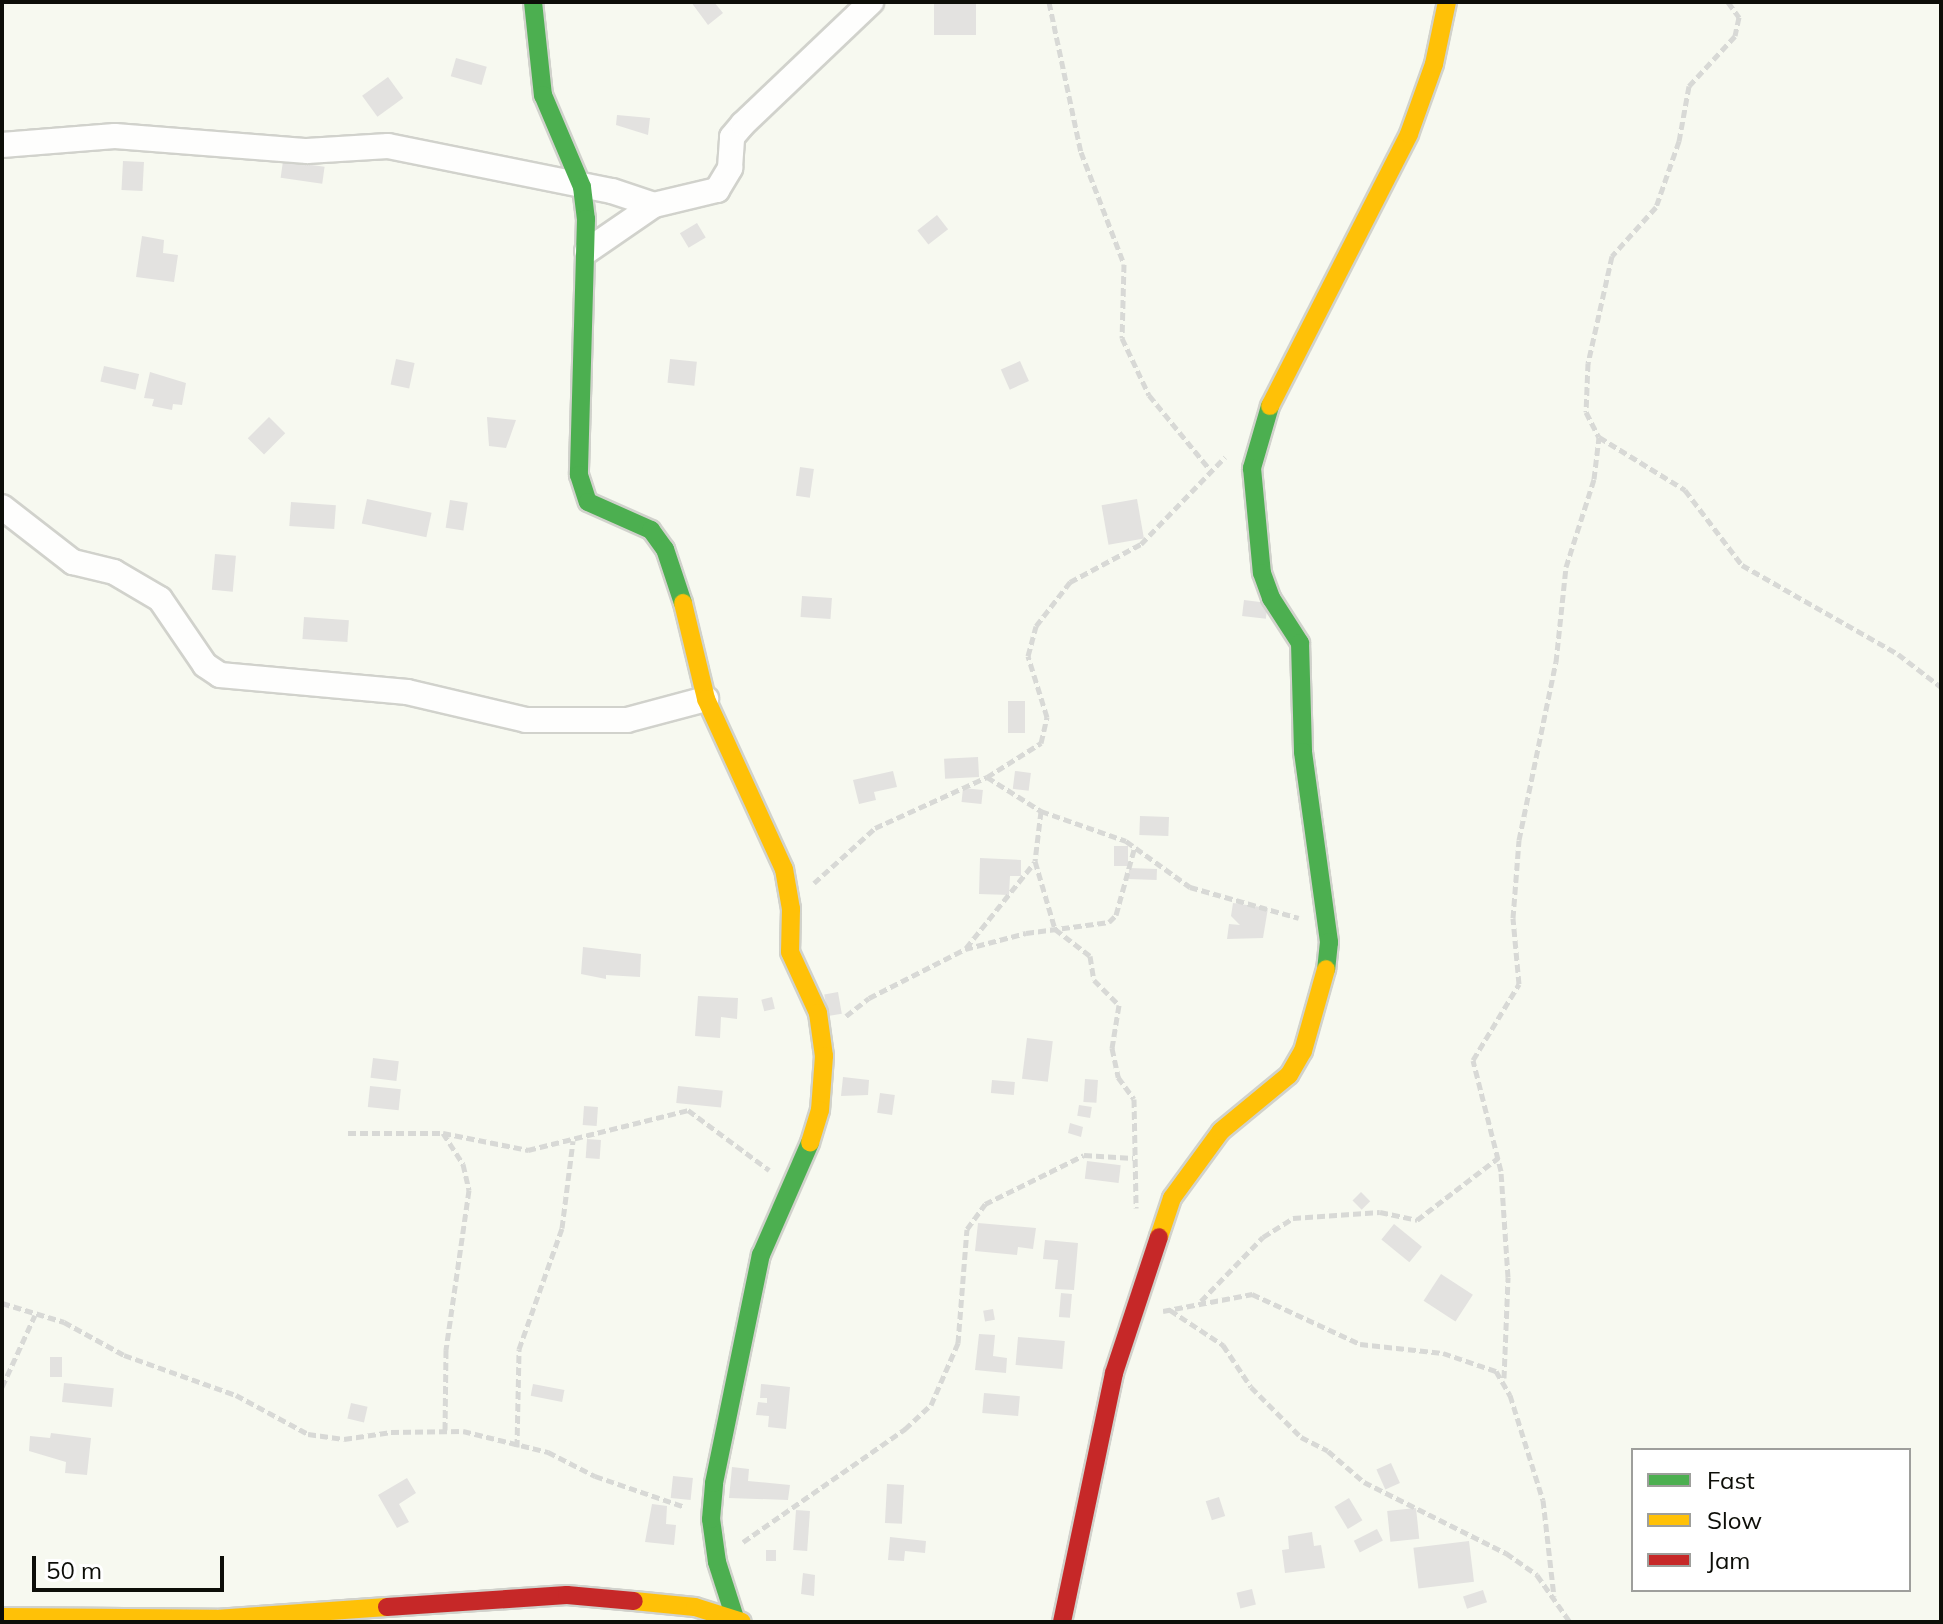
<!DOCTYPE html>
<style>
body{margin:0}
#map{position:relative;width:1943px;height:1624px;overflow:hidden;background:#f7f9f0;font-family:Mulish,sans-serif}
div>[style]{position:absolute}
.building>*{inset:0;background:#e3e2e0;transform-origin:0 0}
.path>*{height:5px;margin-top:-2.5px;transform-origin:0;background:repeating-linear-gradient(90deg,#d8d9d6 0 8px,transparent 0 12px)}
.roads{filter:drop-shadow(2px 0 #d1d2cc) drop-shadow(-2px 0 #d1d2cc) drop-shadow(0 2px #d1d2cc) drop-shadow(0 -2px #d1d2cc)}
.street>*{height:24px;margin:-12px;padding:0 12px;transform-origin:12px;border-radius:12px;background:#fefefd}
.fast>*{height:18px;margin:-9px;padding:0 9px;transform-origin:9px;border-radius:9px;background:#4caf50}
.slow>*{height:18px;margin:-9px;padding:0 9px;transform-origin:9px;border-radius:9px;background:#ffc107}
.jam>*{height:18px;margin:-9px;padding:0 9px;transform-origin:9px;border-radius:9px;background:#c62828}
span{translate:-50% -50%;white-space:nowrap;text-align:center;line-height:1.15;-webkit-text-stroke:8px #fff;paint-order:stroke}
.frame{position:absolute;inset:0;border:4px solid #0d0e08;pointer-events:none}
.legend{position:absolute;left:1631px;top:1448px;width:280px;height:144px;box-sizing:border-box;background:#fff;border:2px solid #9e9f9c;margin:0;padding:10px 14px;list-style:none;font-size:24px;color:#0d0e08}
.legend li{display:flex;align-items:center;gap:16px;height:40px}
.legend b{width:40px;border:2px solid #9e9f9c}
.scale{position:absolute;left:32px;top:1556px;width:192px;height:36px;box-sizing:border-box;border:4px solid #0d0e08;border-top:0;padding-left:10px;font-size:24px;line-height:28px;white-space:nowrap;color:#0d0e08;-webkit-text-stroke:6px #fff;paint-order:stroke}
</style>
<div id="map">
<div class="building">
<i style="clip-path:polygon(691px 2px,714px 2px,723px 13px,708px 25px)"></i>
<i style="left:934px;top:2px;width:42px;height:33px"></i>
<i style="left:456px;top:58px;width:32px;height:19px;rotate:16deg"></i>
<i style="left:388px;top:77px;width:26px;height:32px;rotate:54deg"></i>
<i style="clip-path:polygon(617px 115px,650px 118px,648px 135px,616px 125px)"></i>
<i style="left:123px;top:161px;width:21px;height:29px;rotate:3deg"></i>
<i style="left:283px;top:161px;width:42px;height:17px;rotate:8deg"></i>
<i style="left:937px;top:215px;width:18px;height:25px;rotate:52deg"></i>
<i style="left:697px;top:223px;width:17px;height:20px;rotate:59deg"></i>
<i style="clip-path:polygon(142px 236px,164px 240px,163px 253px,178px 255px,174px 282px,136px 277px)"></i>
<i style="left:396px;top:359px;width:19px;height:26px;rotate:12deg"></i>
<i style="left:670px;top:359px;width:27px;height:24px;rotate:6deg"></i>
<i style="left:1020px;top:361px;width:22px;height:21px;rotate:66deg"></i>
<i style="left:104px;top:366px;width:36px;height:16px;rotate:13deg"></i>
<i style="clip-path:polygon(150px 372px,186px 383px,182px 405px,173px 404px,172px 410px,152px 406px,154px 399px,144px 398px)"></i>
<i style="left:269px;top:417px;width:23px;height:30px;rotate:45deg"></i>
<i style="clip-path:polygon(487px 417px,516px 420px,506px 448px,489px 446px)"></i>
<i style="left:800px;top:467px;width:14px;height:29px;rotate:8deg"></i>
<i style="left:367px;top:499px;width:66px;height:25px;rotate:12deg"></i>
<i style="left:1137px;top:499px;width:40px;height:36px;rotate:80deg"></i>
<i style="left:450px;top:500px;width:18px;height:28px;rotate:9deg"></i>
<i style="left:291px;top:502px;width:45px;height:24px;rotate:4deg"></i>
<i style="left:215px;top:554px;width:21px;height:36px;rotate:5deg"></i>
<i style="left:802px;top:596px;width:30px;height:21px;rotate:4deg"></i>
<i style="left:1244px;top:600px;width:24px;height:16px;rotate:7deg"></i>
<i style="left:304px;top:617px;width:45px;height:22px;rotate:4deg"></i>
<i style="left:1008px;top:701px;width:17px;height:32px"></i>
<i style="left:978px;top:757px;width:20px;height:34px;rotate:87deg"></i>
<i style="clip-path:polygon(893px 771px,897px 787px,874px 792px,876px 800px,859px 804px,853px 780px)"></i>
<i style="left:1015px;top:771px;width:16px;height:18px;rotate:7deg"></i>
<i style="left:963px;top:788px;width:20px;height:14px;rotate:6deg"></i>
<i style="left:1140px;top:816px;width:29px;height:19px;rotate:2deg"></i>
<i style="left:1114px;top:846px;width:14px;height:20px"></i>
<i style="clip-path:polygon(980px 858px,1021px 860px,1021px 876px,1010px 876px,1009px 895px,979px 894px)"></i>
<i style="left:1129px;top:868px;width:28px;height:11px;rotate:2deg"></i>
<i style="clip-path:polygon(1233px 903px,1268px 908px,1263px 938px,1227px 939px,1229px 924px,1240px 925px,1231px 916px)"></i>
<i style="clip-path:polygon(583px 947px,641px 954px,640px 977px,606px 975px,606px 979px,581px 974px)"></i>
<i style="left:838px;top:992px;width:22px;height:14px;rotate:80deg"></i>
<i style="clip-path:polygon(698px 996px,738px 998px,737px 1019px,721px 1017px,720px 1038px,695px 1036px)"></i>
<i style="left:772px;top:997px;width:12px;height:11px;rotate:76deg"></i>
<i style="left:1027px;top:1038px;width:26px;height:41px;rotate:7deg"></i>
<i style="left:373px;top:1058px;width:26px;height:20px;rotate:7deg"></i>
<i style="clip-path:polygon(843px 1077px,869px 1080px,868px 1095px,841px 1096px)"></i>
<i style="left:1085px;top:1079px;width:13px;height:23px;rotate:4deg"></i>
<i style="left:992px;top:1080px;width:23px;height:13px;rotate:5deg"></i>
<i style="left:370px;top:1086px;width:31px;height:21px;rotate:6deg"></i>
<i style="left:678px;top:1086px;width:45px;height:17px;rotate:6deg"></i>
<i style="left:880px;top:1093px;width:15px;height:20px;rotate:8deg"></i>
<i style="left:1079px;top:1105px;width:13px;height:11px;rotate:9deg"></i>
<i style="left:584px;top:1106px;width:14px;height:19px;rotate:4deg"></i>
<i style="clip-path:polygon(1070px 1123px,1083px 1127px,1081px 1137px,1068px 1133px)"></i>
<i style="left:587px;top:1139px;width:14px;height:19px;rotate:4deg"></i>
<i style="left:1087px;top:1161px;width:34px;height:18px;rotate:7deg"></i>
<i style="left:1361px;top:1192px;width:13px;height:12px;rotate:45deg"></i>
<i style="clip-path:polygon(978px 1223px,1036px 1228px,1033px 1249px,1018px 1247px,1017px 1255px,975px 1251px)"></i>
<i style="left:1394px;top:1224px;width:36px;height:20px;rotate:39deg"></i>
<i style="clip-path:polygon(1045px 1240px,1078px 1243px,1074px 1290px,1055px 1289px,1058px 1260px,1043px 1259px)"></i>
<i style="left:1441px;top:1274px;width:38px;height:32px;rotate:33deg"></i>
<i style="left:1061px;top:1293px;width:11px;height:24px;rotate:5deg"></i>
<i style="left:993px;top:1309px;width:11px;height:10px;rotate:80deg"></i>
<i style="clip-path:polygon(979px 1334px,995px 1335px,993px 1356px,1007px 1358px,1006px 1373px,975px 1370px)"></i>
<i style="left:1018px;top:1337px;width:47px;height:28px;rotate:5deg"></i>
<i style="left:50px;top:1357px;width:12px;height:20px"></i>
<i style="left:64px;top:1383px;width:50px;height:19px;rotate:6deg"></i>
<i style="left:533px;top:1384px;width:32px;height:12px;rotate:11deg"></i>
<i style="clip-path:polygon(761px 1384px,790px 1387px,786px 1429px,768px 1427px,769px 1416px,756px 1415px,758px 1402px,767px 1403px,767px 1398px,760px 1398px)"></i>
<i style="left:984px;top:1393px;width:36px;height:20px;rotate:5deg"></i>
<i style="left:351px;top:1403px;width:17px;height:16px;rotate:13deg"></i>
<i style="clip-path:polygon(51px 1433px,91px 1438px,87px 1475px,65px 1473px,66px 1462px,29px 1451px,30px 1436px,50px 1438px)"></i>
<i style="left:1391px;top:1463px;width:22px;height:16px;rotate:66deg"></i>
<i style="clip-path:polygon(732px 1467px,749px 1469px,748px 1481px,790px 1485px,788px 1500px,729px 1498px)"></i>
<i style="left:673px;top:1476px;width:20px;height:22px;rotate:6deg"></i>
<i style="clip-path:polygon(407px 1478px,416px 1493px,399px 1504px,409px 1522px,397px 1528px,378px 1495px)"></i>
<i style="left:887px;top:1484px;width:17px;height:39px;rotate:3deg"></i>
<i style="left:1219px;top:1497px;width:20px;height:14px;rotate:72deg"></i>
<i style="left:1349px;top:1498px;width:26px;height:17px;rotate:59deg"></i>
<i style="clip-path:polygon(652px 1504px,667px 1506px,666px 1524px,676px 1525px,674px 1545px,645px 1542px)"></i>
<i style="left:1416px;top:1508px;width:31px;height:29px;rotate:84deg"></i>
<i style="left:796px;top:1510px;width:14px;height:40px;rotate:4deg"></i>
<i style="left:1377px;top:1529px;width:13px;height:26px;rotate:63deg"></i>
<i style="clip-path:polygon(1312px 1532px,1314px 1546px,1321px 1545px,1325px 1568px,1285px 1573px,1282px 1550px,1289px 1549px,1288px 1536px)"></i>
<i style="clip-path:polygon(890px 1537px,926px 1541px,925px 1553px,905px 1551px,904px 1561px,888px 1560px)"></i>
<i style="left:1469px;top:1541px;width:41px;height:56px;rotate:83deg"></i>
<i style="left:766px;top:1550px;width:10px;height:11px"></i>
<i style="clip-path:polygon(803px 1573px,815px 1575px,814px 1596px,801px 1594px)"></i>
<i style="left:1252px;top:1589px;width:16px;height:16px;rotate:76deg"></i>
<i style="left:1483px;top:1590px;width:13px;height:21px;rotate:72deg"></i>
</div>
<div class="path">
<i style="left:1049px;top:2px;width:153px;rotate:78deg"></i>
<i style="left:1081px;top:152px;width:120px;rotate:69deg"></i>
<i style="left:1124px;top:264px;width:74px;rotate:91.5deg"></i>
<i style="left:1122px;top:338px;width:63px;rotate:64.7deg"></i>
<i style="left:1149px;top:395px;width:98px;rotate:50.8deg"></i>
<i style="left:1728px;top:2px;width:19px;rotate:54deg"></i>
<i style="left:1739px;top:17px;width:19px;rotate:102deg"></i>
<i style="left:1735px;top:36px;width:68px;rotate:132.6deg"></i>
<i style="left:1689px;top:86px;width:56px;rotate:100.3deg"></i>
<i style="left:1679px;top:141px;width:70px;rotate:109.2deg"></i>
<i style="left:1656px;top:207px;width:66px;rotate:131.9deg"></i>
<i style="left:1612px;top:256px;width:110px;rotate:102.6deg"></i>
<i style="left:1588px;top:363px;width:49px;rotate:92.3deg"></i>
<i style="left:1586px;top:412px;width:28px;rotate:63deg"></i>
<i style="left:1599px;top:437px;width:101px;rotate:31.6deg"></i>
<i style="left:1685px;top:490px;width:94px;rotate:52.8deg"></i>
<i style="left:1742px;top:565px;width:180px;rotate:29.7deg"></i>
<i style="left:1898px;top:654px;width:54px;rotate:37.5deg"></i>
<i style="left:987px;top:777px;width:64px;rotate:32.2deg"></i>
<i style="left:1041px;top:811px;width:90px;rotate:19.4deg"></i>
<i style="left:1126px;top:841px;width:79px;rotate:35.7deg"></i>
<i style="left:1190px;top:887px;width:113px;rotate:15.9deg"></i>
<i style="left:1041px;top:811px;width:50px;rotate:96.8deg"></i>
<i style="left:1035px;top:861px;width:71px;rotate:73.6deg"></i>
<i style="left:1055px;top:929px;width:44px;rotate:37.6deg"></i>
<i style="left:1090px;top:956px;width:24px;rotate:81deg"></i>
<i style="left:1094px;top:980px;width:35px;rotate:45deg"></i>
<i style="left:1119px;top:1005px;width:44px;rotate:99.2deg"></i>
<i style="left:1112px;top:1048px;width:30px;rotate:78deg"></i>
<i style="left:1118px;top:1077px;width:27px;rotate:54deg"></i>
<i style="left:1134px;top:1099px;width:109px;rotate:88.9deg"></i>
<i style="left:814px;top:883px;width:82px;rotate:-42deg"></i>
<i style="left:875px;top:828px;width:123px;rotate:-24.5deg"></i>
<i style="left:987px;top:777px;width:64px;rotate:-32.2deg"></i>
<i style="left:1041px;top:743px;width:27px;rotate:-77deg"></i>
<i style="left:1047px;top:717px;width:64px;rotate:-107.3deg"></i>
<i style="left:1028px;top:656px;width:31px;rotate:-75deg"></i>
<i style="left:1036px;top:626px;width:56px;rotate:-52.3deg"></i>
<i style="left:1070px;top:582px;width:81px;rotate:-28.2deg"></i>
<i style="left:1141px;top:544px;width:121px;rotate:-46deg"></i>
<i style="left:966px;top:948px;width:110px;rotate:-51.3deg"></i>
<i style="left:846px;top:1016px;width:29px;rotate:-38deg"></i>
<i style="left:869px;top:998px;width:108px;rotate:-27deg"></i>
<i style="left:965px;top:949px;width:63px;rotate:-14.7deg"></i>
<i style="left:1026px;top:933px;width:84px;rotate:-7.5deg"></i>
<i style="left:1109px;top:922px;width:10px;rotate:-45deg"></i>
<i style="left:1116px;top:915px;width:72px;rotate:-74.6deg"></i>
<i style="left:348px;top:1133px;width:95px"></i>
<i style="left:443px;top:1133px;width:87px;rotate:11.3deg"></i>
<i style="left:528px;top:1150px;width:165px;rotate:-14deg"></i>
<i style="left:688px;top:1110px;width:101px;rotate:36.5deg"></i>
<i style="left:443px;top:1133px;width:37px;rotate:57deg"></i>
<i style="left:463px;top:1164px;width:27px;rotate:77deg"></i>
<i style="left:469px;top:1190px;width:162px;rotate:98.2deg"></i>
<i style="left:446px;top:1350px;width:80px;rotate:90.7deg"></i>
<i style="left:1201px;top:1301px;width:89px;rotate:-45.9deg"></i>
<i style="left:1263px;top:1237px;width:36px;rotate:-32deg"></i>
<i style="left:1293px;top:1218px;width:87px;rotate:-3.9deg"></i>
<i style="left:1380px;top:1212px;width:38px;rotate:12deg"></i>
<i style="left:1417px;top:1220px;width:102px;rotate:-37.4deg"></i>
<i style="left:2px;top:1303px;width:65px;rotate:17deg"></i>
<i style="left:64px;top:1322px;width:68px;rotate:28.8deg"></i>
<i style="left:124px;top:1355px;width:119px;rotate:19.7deg"></i>
<i style="left:236px;top:1395px;width:82px;rotate:28.4deg"></i>
<i style="left:308px;top:1434px;width:36px;rotate:8deg"></i>
<i style="left:344px;top:1439px;width:48px;rotate:-8.5deg"></i>
<i style="left:391px;top:1432px;width:72px;rotate:-0.8deg"></i>
<i style="left:463px;top:1431px;width:88px;rotate:13.9deg"></i>
<i style="left:548px;top:1452px;width:53px;rotate:27.1deg"></i>
<i style="left:595px;top:1476px;width:95px;rotate:19deg"></i>
<i style="left:1170px;top:1310px;width:64px;rotate:33.4deg"></i>
<i style="left:1223px;top:1345px;width:50px;rotate:56.3deg"></i>
<i style="left:1251px;top:1387px;width:71px;rotate:45deg"></i>
<i style="left:1301px;top:1437px;width:30px;rotate:27deg"></i>
<i style="left:1328px;top:1451px;width:48px;rotate:40.7deg"></i>
<i style="left:1364px;top:1482px;width:159px;rotate:26.6deg"></i>
<i style="left:1506px;top:1553px;width:38px;rotate:35deg"></i>
<i style="left:1537px;top:1575px;width:57px;rotate:54.9deg"></i>
<i style="left:1163px;top:1311px;width:91px;rotate:-10.8deg"></i>
<i style="left:1252px;top:1294px;width:119px;rotate:24.8deg"></i>
<i style="left:1360px;top:1344px;width:83px;rotate:6.2deg"></i>
<i style="left:1443px;top:1353px;width:56px;rotate:18.8deg"></i>
<i style="left:1496px;top:1371px;width:28px;rotate:60deg"></i>
<i style="left:1510px;top:1395px;width:110px;rotate:72.6deg"></i>
<i style="left:1543px;top:1500px;width:97px;rotate:83.5deg"></i>
<i style="left:1504px;top:1378px;width:101px;rotate:-87.7deg"></i>
<i style="left:1508px;top:1277px;width:106px;rotate:-93.8deg"></i>
<i style="left:1501px;top:1171px;width:114px;rotate:-104.2deg"></i>
<i style="left:1473px;top:1060px;width:89px;rotate:-58.8deg"></i>
<i style="left:1519px;top:984px;width:66px;rotate:-95.2deg"></i>
<i style="left:1513px;top:918px;width:78px;rotate:-85.6deg"></i>
<i style="left:1519px;top:840px;width:182px;rotate:-78.3deg"></i>
<i style="left:1556px;top:662px;width:96px;rotate:-84deg"></i>
<i style="left:1566px;top:567px;width:92px;rotate:-72.3deg"></i>
<i style="left:1594px;top:479px;width:42px;rotate:-83.2deg"></i>
<i style="left:2px;top:1387px;width:79px;rotate:-65.4deg"></i>
<i style="left:517px;top:1447px;width:98px;rotate:-88.8deg"></i>
<i style="left:519px;top:1349px;width:128px;rotate:-70.4deg"></i>
<i style="left:562px;top:1228px;width:88px;rotate:-82.8deg"></i>
<i style="left:743px;top:1542px;width:198px;rotate:-34.9deg"></i>
<i style="left:905px;top:1429px;width:35px;rotate:-43deg"></i>
<i style="left:931px;top:1405px;width:68px;rotate:-66.5deg"></i>
<i style="left:958px;top:1343px;width:114px;rotate:-85.5deg"></i>
<i style="left:967px;top:1229px;width:31px;rotate:-54deg"></i>
<i style="left:985px;top:1204px;width:110px;rotate:-26.3deg"></i>
<i style="left:1084px;top:1155px;width:49px;rotate:3.5deg"></i>
</div>
<div class="roads">
<div class="street">
<i style="left:2px;top:145px;width:113px;rotate:-4.6deg"></i>
<i style="left:115px;top:136px;width:193px;rotate:4.5deg"></i>
<i style="left:307px;top:151px;width:81px;rotate:-3.5deg"></i>
<i style="left:388px;top:146px;width:228px;rotate:11.4deg"></i>
<i style="left:612px;top:191px;width:44px;rotate:18.4deg"></i>
<i style="left:587px;top:251px;width:81px;rotate:-34.5deg"></i>
<i style="left:654px;top:205px;width:65px;rotate:-13.4deg"></i>
<i style="left:717px;top:190px;width:26px;rotate:-59deg"></i>
<i style="left:730px;top:168px;width:31px;rotate:-86deg"></i>
<i style="left:732px;top:137px;width:17px;rotate:-50deg"></i>
<i style="left:743px;top:124px;width:177px;rotate:-43.6deg"></i>
<i style="left:2px;top:507px;width:90px;rotate:37.8deg"></i>
<i style="left:73px;top:562px;width:42px;rotate:13.7deg"></i>
<i style="left:114px;top:572px;width:53px;rotate:30.4deg"></i>
<i style="left:160px;top:599px;width:80px;rotate:55.7deg"></i>
<i style="left:205px;top:665px;width:18px;rotate:34deg"></i>
<i style="left:220px;top:675px;width:188px;rotate:5.2deg"></i>
<i style="left:407px;top:692px;width:122px;rotate:13.2deg"></i>
<i style="left:526px;top:720px;width:101px"></i>
<i style="left:627px;top:720px;width:82px;rotate:-14.9deg"></i>
</div>
<div class="fast">
<i style="left:533px;top:2px;width:94px;rotate:83.9deg"></i>
<i style="left:543px;top:95px;width:100px;rotate:67deg"></i>
<i style="left:582px;top:187px;width:32px;rotate:83deg"></i>
<i style="left:586px;top:219px;width:256px;rotate:91.6deg"></i>
<i style="left:579px;top:475px;width:28px;rotate:72deg"></i>
<i style="left:588px;top:502px;width:69px;rotate:24deg"></i>
<i style="left:651px;top:530px;width:24px;rotate:54deg"></i>
<i style="left:665px;top:549px;width:57px;rotate:71.6deg"></i>
<i style="left:1270px;top:406px;width:65px;rotate:106.2deg"></i>
<i style="left:1252px;top:468px;width:105px;rotate:84.6deg"></i>
<i style="left:1262px;top:573px;width:27px;rotate:70deg"></i>
<i style="left:1271px;top:598px;width:54px;rotate:57.2deg"></i>
<i style="left:1300px;top:643px;width:109px;rotate:88.4deg"></i>
<i style="left:1303px;top:752px;width:192px;rotate:82.2deg"></i>
<i style="left:1329px;top:942px;width:27px;rotate:96deg"></i>
<i style="left:734px;top:1615px;width:56px;rotate:-107.8deg"></i>
<i style="left:717px;top:1562px;width:43px;rotate:-97.9deg"></i>
<i style="left:711px;top:1519px;width:36px;rotate:-85deg"></i>
<i style="left:714px;top:1483px;width:233px;rotate:-78.4deg"></i>
<i style="left:761px;top:1255px;width:122px;rotate:-66.4deg"></i>
</div>
<div class="slow">
<i style="left:1270px;top:406px;width:305px;rotate:-62.9deg"></i>
<i style="left:1409px;top:134px;width:74px;rotate:-70.3deg"></i>
<i style="left:1434px;top:64px;width:63px;rotate:-78.2deg"></i>
<i style="left:683px;top:603px;width:99px;rotate:76.5deg"></i>
<i style="left:706px;top:699px;width:187px;rotate:65.4deg"></i>
<i style="left:784px;top:869px;width:41px;rotate:80.1deg"></i>
<i style="left:791px;top:909px;width:43px;rotate:91.3deg"></i>
<i style="left:790px;top:952px;width:67px;rotate:65.3deg"></i>
<i style="left:818px;top:1013px;width:43px;rotate:82.1deg"></i>
<i style="left:824px;top:1056px;width:54px;rotate:94.2deg"></i>
<i style="left:820px;top:1110px;width:34px;rotate:107deg"></i>
<i style="left:1159px;top:1237px;width:41px;rotate:-71.6deg"></i>
<i style="left:1172px;top:1198px;width:83px;rotate:-53.8deg"></i>
<i style="left:1221px;top:1131px;width:88px;rotate:-39.5deg"></i>
<i style="left:1289px;top:1075px;width:28px;rotate:-60deg"></i>
<i style="left:1303px;top:1051px;width:85px;rotate:-74.3deg"></i>
<i style="left:634px;top:1601px;width:61px;rotate:5.6deg"></i>
<i style="left:695px;top:1607px;width:49px;rotate:17.7deg"></i>
<i style="left:2px;top:1617px;width:214px;rotate:0.5deg"></i>
<i style="left:216px;top:1619px;width:171px;rotate:-4deg"></i>
</div>
<div class="jam">
<i style="left:387px;top:1607px;width:180px;rotate:-3.8deg"></i>
<i style="left:567px;top:1595px;width:67px;rotate:5.1deg"></i>
<i style="left:1062px;top:1622px;width:254px;rotate:-78.2deg"></i>
<i style="left:1114px;top:1373px;width:143px;rotate:-71.7deg"></i>
</div>
</div>
<div class="frame"></div>
<ul class="legend">
<li><b style="height:10px;background:#4caf50"></b>Fast</li>
<li><b style="height:10px;background:#ffc107"></b>Slow</li>
<li><b style="height:10px;background:#c62828"></b>Jam</li>
</ul>
<div class="scale">50 m</div>
</div>
